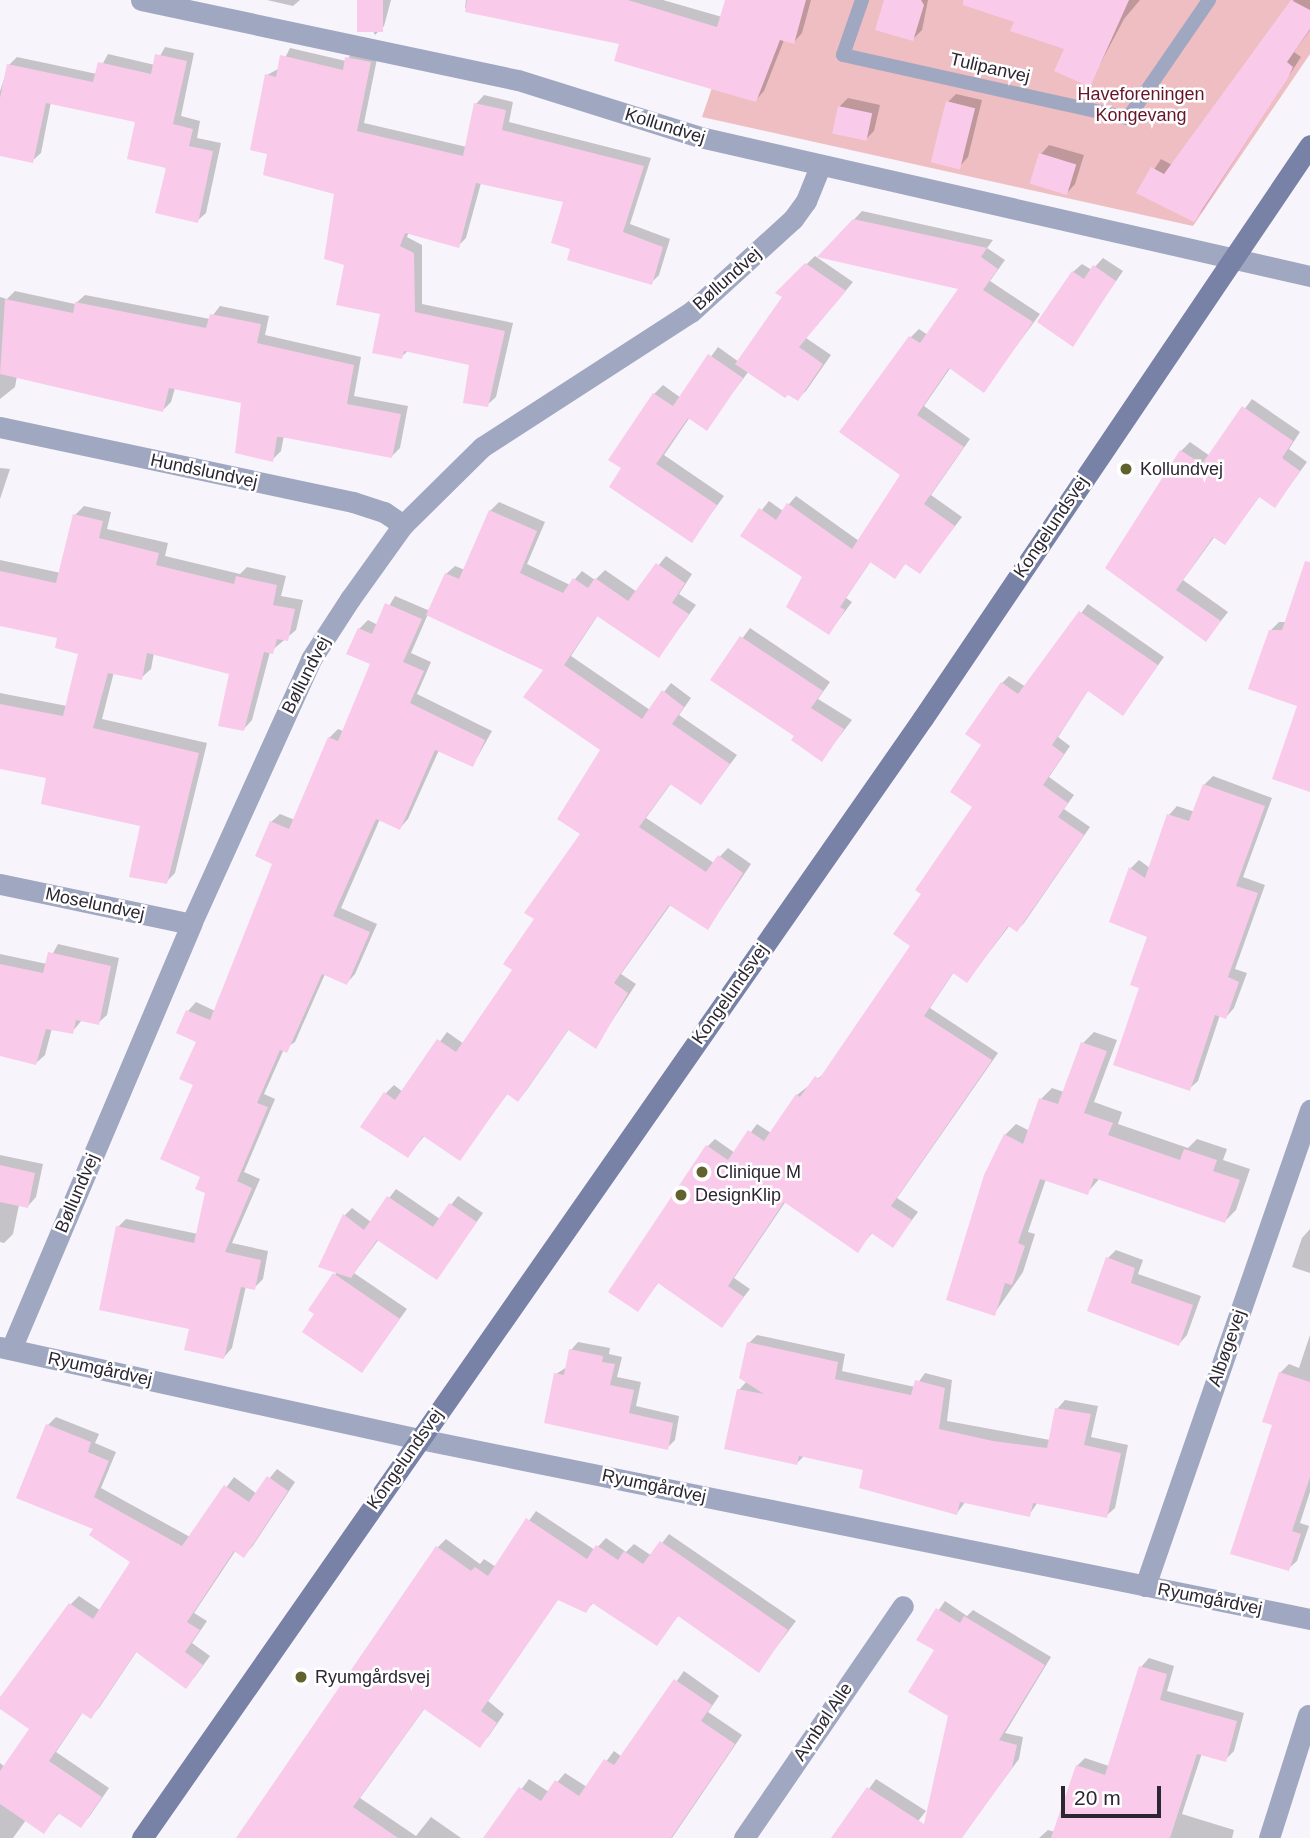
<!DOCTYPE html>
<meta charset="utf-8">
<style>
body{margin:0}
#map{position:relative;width:1310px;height:1838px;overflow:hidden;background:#f7f4fb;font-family:Helvetica,sans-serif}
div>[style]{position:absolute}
.green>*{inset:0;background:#eebec2}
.shadow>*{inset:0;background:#0003}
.building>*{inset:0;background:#facaea;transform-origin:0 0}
.lane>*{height:14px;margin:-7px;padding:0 7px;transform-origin:7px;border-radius:7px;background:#a0a7c1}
.street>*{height:21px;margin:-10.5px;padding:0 10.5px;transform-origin:10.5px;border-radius:10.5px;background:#a0a7c1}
.secondary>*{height:21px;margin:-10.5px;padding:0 10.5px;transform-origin:10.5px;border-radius:10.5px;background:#7881a6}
.dots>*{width:19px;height:19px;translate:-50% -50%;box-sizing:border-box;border:4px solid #fff;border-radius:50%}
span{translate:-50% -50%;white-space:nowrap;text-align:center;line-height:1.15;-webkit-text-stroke:5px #fff;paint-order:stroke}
.street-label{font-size:18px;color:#2c2632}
.park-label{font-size:18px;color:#671429}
.poi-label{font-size:18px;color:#2c2632}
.left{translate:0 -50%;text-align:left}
.scale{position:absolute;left:1061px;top:1786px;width:100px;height:32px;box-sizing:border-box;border:4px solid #2c2632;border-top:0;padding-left:9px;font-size:21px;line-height:24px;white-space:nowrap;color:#2c2632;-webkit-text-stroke:5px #fff;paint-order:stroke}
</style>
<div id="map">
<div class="green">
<i style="clip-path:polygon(742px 0,1310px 0,1310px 54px,1193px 226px,702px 117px)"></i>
</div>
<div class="shadow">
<i style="clip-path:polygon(267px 0,300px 0,293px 6px)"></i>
<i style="clip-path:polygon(358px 0,391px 0,384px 26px,375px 35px)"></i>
<i style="clip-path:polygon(466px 0,663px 0,722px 17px,727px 0,811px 0,802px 33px,794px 42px,784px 40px,764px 91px,756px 100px,621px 43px,465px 8px)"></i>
<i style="clip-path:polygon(885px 0,928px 0,922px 30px,913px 39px)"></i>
<i style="clip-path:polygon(1003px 0,1140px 0,1124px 19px,1089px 85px,1066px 48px,1016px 21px)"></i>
<i style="clip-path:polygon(1294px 0,1310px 0,1310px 30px,1294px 52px,1301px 57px,1202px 211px,1193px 220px,1139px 192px,1161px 159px,1172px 165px)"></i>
<i style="clip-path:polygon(165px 47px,194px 53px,181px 116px,200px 121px,197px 138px,221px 143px,206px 213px,197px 221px,137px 121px,51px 102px,41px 153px,32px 161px,0 155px,0 91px,9px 65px,17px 57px,97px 74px,108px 54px,155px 65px)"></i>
<i style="clip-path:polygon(290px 48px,346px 61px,355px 49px,378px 54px,364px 123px,467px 147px,476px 104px,484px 95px,513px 102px,509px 122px,651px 158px,630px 224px,670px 239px,659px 275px,651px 283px,572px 247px,565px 201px,481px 183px,466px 238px,458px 246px,409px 232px,407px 237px,422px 245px,422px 304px,513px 323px,496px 397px,487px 405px,471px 364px,409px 350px,401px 357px,383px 313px,346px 263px,336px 193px,270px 152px,267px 75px,280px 68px)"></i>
<i style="clip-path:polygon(956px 94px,982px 100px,968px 157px,960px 166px,948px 102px)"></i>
<i style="clip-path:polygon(848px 98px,880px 105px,874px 131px,865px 140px,839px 107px)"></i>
<i style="clip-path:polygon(1049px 145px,1084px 155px,1075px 184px,1067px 193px,1041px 154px)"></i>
<i style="clip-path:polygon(862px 211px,993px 240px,987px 248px,1005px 260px,990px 281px,1040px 314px,984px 390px,951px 367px,924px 406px,970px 439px,931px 495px,962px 517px,920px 572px,907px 562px,894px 577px,871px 561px,846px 598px,852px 602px,829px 633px,804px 576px,742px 535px,769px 501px,783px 511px,796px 496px,859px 541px,903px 474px,841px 432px,911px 337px,919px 329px,928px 335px,961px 288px,820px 256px)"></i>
<i style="clip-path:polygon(815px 256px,853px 282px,806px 338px,831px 355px,806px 391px,797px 399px,749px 371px,706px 428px,690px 417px,664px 455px,724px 496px,692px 540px,624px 468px,654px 394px,663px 385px,681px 398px,718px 347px,739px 362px,784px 297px,778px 292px)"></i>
<i style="clip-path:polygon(1103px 258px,1123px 271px,1073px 344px,1073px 272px,1082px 264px,1092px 270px)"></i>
<i style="clip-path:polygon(15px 291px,75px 304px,85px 295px,210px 319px,220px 306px,269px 316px,265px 335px,361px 357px,354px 396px,408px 406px,400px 448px,392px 456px,284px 435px,281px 451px,272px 460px,243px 402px,175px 388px,171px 402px,163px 410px,17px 376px,15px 387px,0 399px,0 297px,7px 299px)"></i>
<i style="clip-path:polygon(1252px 399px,1300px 432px,1289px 449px,1307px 462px,1275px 506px,1260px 496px,1225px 543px,1215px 536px,1183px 580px,1228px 612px,1206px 640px,1107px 568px,1181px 451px,1190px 442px,1210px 456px)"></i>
<i style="clip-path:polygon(0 468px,10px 469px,0 499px)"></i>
<i style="clip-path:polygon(499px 502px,545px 522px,527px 564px,570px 585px,582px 571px,595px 580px,605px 570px,637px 592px,666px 556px,692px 574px,679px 594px,696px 605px,659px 656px,598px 615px,571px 656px,650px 710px,671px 683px,691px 698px,679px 715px,737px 755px,701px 803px,672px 782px,646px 818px,714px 863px,728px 848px,751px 864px,708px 928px,671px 904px,621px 974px,636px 984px,595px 1047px,569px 1029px,526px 1091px,518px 1100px,508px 1093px,459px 1159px,425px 1135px,408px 1156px,386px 1093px,394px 1085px,403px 1092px,447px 1032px,464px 1044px,515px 970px,536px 919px,582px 834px,602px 750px,545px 669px,428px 614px,411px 653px,431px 662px,417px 694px,492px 731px,473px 765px,439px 750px,408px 819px,400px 828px,380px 819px,341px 908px,377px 924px,355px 974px,347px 983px,325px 974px,295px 1042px,284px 1049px,264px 1094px,275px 1099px,244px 1172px,260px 1179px,232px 1243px,268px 1251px,263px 1279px,254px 1288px,246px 1286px,232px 1348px,224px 1357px,191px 1328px,118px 1227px,126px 1219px,198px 1234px,207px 1192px,195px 1084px,198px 1041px,188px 1011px,196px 1002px,215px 1011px,274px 863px,271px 822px,280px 814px,295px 820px,329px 738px,338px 729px,343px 731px,372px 663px,359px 629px,368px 620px,378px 625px,395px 596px,430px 611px,446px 574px,455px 566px,465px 570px,490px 511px)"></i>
<i style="clip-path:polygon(84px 506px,111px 512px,107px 529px,168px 543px,165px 556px,240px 574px,247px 567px,286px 576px,281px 596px,303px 600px,296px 630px,270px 652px,252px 720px,243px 730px,231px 673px,154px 653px,151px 669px,141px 678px,114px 672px,102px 719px,207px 743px,175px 873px,166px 882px,142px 825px,48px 777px,0 767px,0 693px,67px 706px,80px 653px,59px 637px,0 625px,0 560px,61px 573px,75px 515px)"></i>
<i style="clip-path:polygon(1310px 574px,1310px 790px,1299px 705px,1270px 631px,1279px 622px,1286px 622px)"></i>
<i style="clip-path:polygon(1088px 604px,1164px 657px,1123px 714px,1089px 689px,1058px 737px,1070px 746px,1049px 777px,1074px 795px,1064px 809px,1090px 827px,1024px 923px,1017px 930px,1010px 925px,967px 981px,954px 972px,930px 1008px,998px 1053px,897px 1198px,918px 1212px,893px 1245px,873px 1232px,857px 1251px,786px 1201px,734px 1278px,750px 1289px,722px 1325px,659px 1282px,638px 1309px,707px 1147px,715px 1139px,735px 1153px,757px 1124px,771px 1133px,797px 1095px,826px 1072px,912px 945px,924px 893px,974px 806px,984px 744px,1002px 683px,1009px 676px,1026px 687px)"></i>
<i style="clip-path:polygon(750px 628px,830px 682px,818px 699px,852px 720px,822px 759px,797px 735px,712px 679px)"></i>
<i style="clip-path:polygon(1213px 776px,1272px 798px,1243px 877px,1265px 885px,1235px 969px,1247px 973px,1234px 1008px,1226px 1017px,1220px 1015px,1198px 1081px,1189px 1089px,1141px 987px,1149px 936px,1111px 921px,1131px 868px,1139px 860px,1150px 868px,1169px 815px,1177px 806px,1195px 812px,1204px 785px)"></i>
<i style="clip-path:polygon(58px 944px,119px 958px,107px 1015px,98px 1023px,82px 1020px,72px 1032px,52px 1028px,45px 1055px,36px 1063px,0 1029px,0 954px,47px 964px)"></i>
<i style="clip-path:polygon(1094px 1032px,1117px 1040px,1094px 1102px,1122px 1112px,1118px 1124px,1188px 1148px,1197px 1139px,1227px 1149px,1223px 1160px,1250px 1169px,1236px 1210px,1225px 1221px,1100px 1178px,1087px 1193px,1046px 1179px,1028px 1232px,1035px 1234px,1023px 1272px,994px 1314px,1005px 1135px,1016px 1124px,1030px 1131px,1041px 1099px,1052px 1088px,1064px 1092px,1083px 1043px)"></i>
<i style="clip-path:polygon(0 1155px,43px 1164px,36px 1197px,28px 1206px,19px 1205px,13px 1234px,4px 1243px,0 1242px)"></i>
<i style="clip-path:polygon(396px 1189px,440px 1219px,458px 1196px,483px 1213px,437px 1278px,379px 1239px,354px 1273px,407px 1309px,362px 1370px,317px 1313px,337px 1271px,345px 1215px,352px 1208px,371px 1222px)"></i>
<i style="clip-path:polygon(1310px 1229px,1310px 1273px,1292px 1267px,1302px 1238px)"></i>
<i style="clip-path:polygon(1116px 1250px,1143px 1260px,1138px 1274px,1201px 1296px,1187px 1335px,1179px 1344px,1108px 1258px)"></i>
<i style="clip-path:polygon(757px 1335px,845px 1354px,842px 1371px,915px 1387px,925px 1373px,952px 1380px,947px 1421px,1050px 1440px,1057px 1409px,1065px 1400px,1098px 1406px,1091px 1437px,1128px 1445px,1115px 1508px,1106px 1516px,1038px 1502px,1029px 1515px,966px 1501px,957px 1513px,865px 1469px,804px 1456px,797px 1463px,739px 1390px,747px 1381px,749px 1343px)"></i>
<i style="clip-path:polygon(1310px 1335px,1310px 1492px,1300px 1523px,1309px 1526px,1297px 1561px,1288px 1569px,1274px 1424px,1280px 1373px,1289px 1364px,1299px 1368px)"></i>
<i style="clip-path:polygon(578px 1342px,610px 1348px,609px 1354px,622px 1357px,617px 1377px,641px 1382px,636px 1406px,679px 1416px,675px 1440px,667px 1448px,556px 1374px,567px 1367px,571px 1350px)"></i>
<i style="clip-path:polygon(56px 1417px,99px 1434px,95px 1443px,116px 1452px,101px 1488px,190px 1537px,234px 1477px,257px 1494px,277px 1469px,295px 1482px,252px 1547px,244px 1555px,236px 1550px,194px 1613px,207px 1621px,192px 1643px,210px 1656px,194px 1678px,137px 1651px,99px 1708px,90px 1717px,83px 1712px,56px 1752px,109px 1788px,89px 1817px,81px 1826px,60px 1812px,44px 1831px,26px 1820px,13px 1838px,0 1838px,0 1763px,5px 1767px,31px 1728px,71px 1604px,79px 1596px,101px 1611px,133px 1562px,95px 1528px,48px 1425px)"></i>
<i style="clip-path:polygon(536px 1511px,595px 1550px,606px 1538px,626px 1552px,634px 1544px,652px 1556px,669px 1534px,796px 1621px,759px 1670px,679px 1615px,656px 1644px,594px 1602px,586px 1611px,559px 1598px,488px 1701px,504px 1714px,488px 1737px,479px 1745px,425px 1708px,360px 1798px,416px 1836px,431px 1817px,461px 1838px,238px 1838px,438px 1547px,446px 1539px,480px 1564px,484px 1559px,496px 1567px)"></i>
<i style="clip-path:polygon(945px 1601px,967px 1616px,973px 1610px,1051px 1657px,1005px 1733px,1023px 1737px,1019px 1759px,971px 1824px,936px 1650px,919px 1639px)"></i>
<i style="clip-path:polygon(1149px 1658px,1174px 1666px,1167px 1691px,1244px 1713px,1234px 1751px,1225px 1760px,1202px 1753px,1182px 1814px,1234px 1830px,1232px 1838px,1039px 1838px,1048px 1830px,1055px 1832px,1077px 1766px,1085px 1758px,1109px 1766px,1141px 1667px)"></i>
<i style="clip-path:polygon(684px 1671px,719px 1696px,708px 1712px,742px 1735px,672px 1838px,485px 1838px,529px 1779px,549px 1792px,565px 1773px,587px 1787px,614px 1751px,622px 1757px)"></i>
<i style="clip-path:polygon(876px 1779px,926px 1811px,905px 1838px,834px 1838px)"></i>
</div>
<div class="building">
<i style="left:357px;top:0;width:26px;height:32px"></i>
<i style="clip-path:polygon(467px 0,628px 0,717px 27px,725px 0,806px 0,794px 44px,780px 40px,756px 102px,614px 61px,619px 44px,465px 12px)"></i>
<i style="clip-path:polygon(884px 0,921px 0,924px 5px,913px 41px,875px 30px)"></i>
<i style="clip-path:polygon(963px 0,1129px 0,1090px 87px,1054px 71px,1064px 49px,1010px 31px,1014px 22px,963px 5px)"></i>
<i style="clip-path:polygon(1291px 0,1310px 10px,1310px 29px,1287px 62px,1293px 67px,1288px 78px,1194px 222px,1136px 193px,1151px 167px,1164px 174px)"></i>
<i style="clip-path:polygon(155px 54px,187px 61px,173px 124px,193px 129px,189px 146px,213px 151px,198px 223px,155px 213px,166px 168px,127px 159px,135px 122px,46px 103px,33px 163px,0 156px,0 98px,7px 64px,93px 82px,98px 62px,151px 74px)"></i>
<i style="clip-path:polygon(280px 55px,343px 70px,345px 57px,371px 62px,357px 131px,463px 156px,474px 103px,506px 110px,502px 130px,644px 166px,623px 232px,663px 247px,652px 285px,567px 260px,570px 249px,551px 243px,563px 202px,476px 183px,459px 248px,405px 233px,400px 246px,414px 253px,415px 312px,505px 331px,488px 407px,463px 403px,469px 365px,404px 351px,402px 359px,372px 353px,380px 314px,336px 305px,344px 265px,324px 259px,334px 194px,263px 175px,267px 154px,250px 150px,265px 74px,276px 77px)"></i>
<i style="left:946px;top:101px;width:30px;height:63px;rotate:14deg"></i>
<i style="left:838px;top:106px;width:35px;height:28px;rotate:12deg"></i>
<i style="left:1039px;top:153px;width:39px;height:32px;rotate:17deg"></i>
<i style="clip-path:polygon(853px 219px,987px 248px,981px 257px,998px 269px,983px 290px,1033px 322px,984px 393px,949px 368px,917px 415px,964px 447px,924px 504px,955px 526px,920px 574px,905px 564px,895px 579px,870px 562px,840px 607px,845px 610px,829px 635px,786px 607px,802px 577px,740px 536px,759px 508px,776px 520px,787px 503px,852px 549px,900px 475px,839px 432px,909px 336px,920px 343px,958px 289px,817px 257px)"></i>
<i style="clip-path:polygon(805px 263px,846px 291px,799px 347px,823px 364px,798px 401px,788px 395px,785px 398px,735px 364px,782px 297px,775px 293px)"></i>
<i style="clip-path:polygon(1093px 265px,1116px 281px,1073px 347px,1037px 322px,1072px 271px,1084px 279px)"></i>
<i style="clip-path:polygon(5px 299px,73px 313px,75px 302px,206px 328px,210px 314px,261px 324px,257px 343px,354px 365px,347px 404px,401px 414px,392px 458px,281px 437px,277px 437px,273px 462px,235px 453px,241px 403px,169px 388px,163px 412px,0 374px)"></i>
<i style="clip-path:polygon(708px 354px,743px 378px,707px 431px,688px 418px,656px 464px,717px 505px,692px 543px,609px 487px,621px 468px,608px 460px,653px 393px,673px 406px)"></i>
<i style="clip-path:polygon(1242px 406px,1293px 441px,1282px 458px,1300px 471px,1275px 508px,1259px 497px,1225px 545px,1213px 537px,1176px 590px,1221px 621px,1206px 642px,1105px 568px,1180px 450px,1202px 464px)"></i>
<i style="clip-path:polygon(489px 510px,537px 531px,520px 573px,563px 593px,573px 578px,588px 588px,595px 578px,628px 601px,656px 563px,685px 583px,672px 603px,689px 614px,659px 658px,597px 616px,564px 665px,642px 719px,662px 690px,684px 707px,672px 724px,730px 764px,701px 805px,670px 784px,639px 827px,706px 872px,718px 855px,743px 873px,708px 930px,669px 905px,614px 983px,628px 993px,596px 1049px,568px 1030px,518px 1102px,507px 1094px,460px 1161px,423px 1136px,408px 1158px,360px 1127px,384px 1092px,395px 1100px,437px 1039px,456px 1052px,512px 970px,503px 964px,534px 919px,524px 913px,580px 834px,557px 819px,600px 750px,523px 697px,543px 670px,426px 615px,445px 573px,459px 579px)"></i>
<i style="clip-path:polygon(73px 514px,103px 521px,99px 538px,159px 553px,156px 565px,234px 584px,236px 576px,277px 585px,273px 605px,295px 609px,288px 641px,277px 639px,273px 654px,264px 652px,244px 731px,218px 726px,229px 674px,147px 653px,142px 680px,108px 673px,93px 728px,199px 753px,167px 884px,129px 877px,140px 826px,41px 804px,46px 778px,0 769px,0 704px,63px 716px,78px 654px,55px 648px,57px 638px,0 626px,0 571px,56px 583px)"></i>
<i style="clip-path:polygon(1305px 561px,1310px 562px,1310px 792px,1272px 779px,1297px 706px,1248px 689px,1269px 630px,1282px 630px)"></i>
<i style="clip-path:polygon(385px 603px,422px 619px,403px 662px,424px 671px,410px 703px,485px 740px,473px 767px,435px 750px,400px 830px,376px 819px,333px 916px,370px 932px,347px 985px,322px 974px,287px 1053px,280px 1050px,257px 1103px,268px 1107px,237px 1181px,252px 1188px,225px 1252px,261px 1260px,255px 1290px,241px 1287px,224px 1359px,184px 1350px,189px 1329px,99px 1310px,116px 1226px,194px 1243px,205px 1193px,195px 1189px,200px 1177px,160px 1159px,193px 1085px,179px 1079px,196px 1042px,176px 1033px,186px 1010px,210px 1020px,272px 864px,255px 856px,270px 821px,289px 829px,328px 737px,338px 741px,370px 664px,346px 654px,358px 628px,372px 634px)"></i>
<i style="clip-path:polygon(1079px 611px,1158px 665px,1123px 716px,1088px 691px,1052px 745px,1064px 754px,1043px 785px,1068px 803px,1058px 817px,1084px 835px,1017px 932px,1008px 926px,967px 983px,953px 973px,924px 1016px,992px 1060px,891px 1206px,912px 1220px,893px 1248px,871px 1233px,858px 1253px,784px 1202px,728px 1286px,744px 1297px,722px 1328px,658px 1283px,638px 1312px,608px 1292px,706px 1145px,728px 1160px,748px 1130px,764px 1141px,796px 1094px,800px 1097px,815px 1076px,819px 1079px,910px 946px,893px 934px,921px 894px,915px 890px,972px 807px,950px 792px,981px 745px,965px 734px,1001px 682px,1018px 694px)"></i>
<i style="clip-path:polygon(740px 636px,823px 691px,811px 708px,844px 729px,822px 762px,791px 740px,794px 736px,710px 680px)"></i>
<i style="clip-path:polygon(1203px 784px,1265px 806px,1236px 886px,1258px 893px,1228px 977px,1239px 982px,1226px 1019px,1215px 1015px,1190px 1091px,1113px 1065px,1139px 988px,1130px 985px,1147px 937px,1109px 922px,1129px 867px,1145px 878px,1167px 814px,1189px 821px)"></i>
<i style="clip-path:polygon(48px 952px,111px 966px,99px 1025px,76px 1020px,73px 1034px,46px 1029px,36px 1065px,0 1056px,0 964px,43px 973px)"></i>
<i style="clip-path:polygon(1081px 1042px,1107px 1051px,1084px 1113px,1113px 1123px,1108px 1135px,1180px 1160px,1184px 1149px,1217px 1160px,1213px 1171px,1240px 1180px,1225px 1223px,1094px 1178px,1088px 1195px,1040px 1179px,1018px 1243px,1025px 1246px,1012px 1285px,1005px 1283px,995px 1316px,946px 1300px,984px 1175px,1004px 1134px,1023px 1144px,1039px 1098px,1058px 1104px)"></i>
<i style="clip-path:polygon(0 1165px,35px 1173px,28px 1208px,0 1202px)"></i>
<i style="clip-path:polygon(387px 1196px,433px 1227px,449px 1203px,477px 1222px,437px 1280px,377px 1240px,351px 1278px,318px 1267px,343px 1214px,364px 1230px)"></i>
<i style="clip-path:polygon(1106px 1257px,1135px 1268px,1131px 1283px,1193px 1305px,1179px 1346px,1087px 1311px)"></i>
<i style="clip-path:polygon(333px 1273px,400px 1319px,362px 1373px,302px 1332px,314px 1314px,308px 1310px)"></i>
<i style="clip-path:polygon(747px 1342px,838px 1362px,835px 1379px,911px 1395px,915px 1380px,945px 1388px,939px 1429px,993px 1441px,1047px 1448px,1055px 1408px,1091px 1414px,1084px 1445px,1121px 1453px,1107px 1518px,1033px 1503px,1030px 1517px,960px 1502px,957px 1515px,859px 1488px,863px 1470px,799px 1456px,797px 1465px,724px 1449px,737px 1389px,764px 1394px,739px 1378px)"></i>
<i style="clip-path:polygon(569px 1349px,603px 1356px,602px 1362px,615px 1364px,610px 1385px,634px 1390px,629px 1413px,673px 1423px,668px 1450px,544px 1423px,554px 1373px,564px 1375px)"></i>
<i style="clip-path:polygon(1279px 1372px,1310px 1382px,1310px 1477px,1292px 1531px,1301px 1534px,1289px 1571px,1230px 1554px,1272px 1425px,1262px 1422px)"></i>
<i style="clip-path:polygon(46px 1424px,91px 1442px,88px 1452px,109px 1461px,94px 1497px,182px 1546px,224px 1485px,249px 1502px,267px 1476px,288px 1491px,244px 1558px,234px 1551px,187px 1622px,200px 1630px,185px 1652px,203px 1665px,186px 1689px,136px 1652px,91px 1719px,82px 1713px,49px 1761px,102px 1797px,81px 1828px,58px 1813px,44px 1834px,0 1804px,0 1771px,29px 1729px,0 1709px,0 1697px,69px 1603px,93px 1619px,130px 1562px,89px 1535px,93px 1529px,16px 1498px)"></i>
<i style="clip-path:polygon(526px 1518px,587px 1559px,596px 1545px,618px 1560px,624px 1551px,643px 1564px,660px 1541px,788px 1630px,759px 1673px,678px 1616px,657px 1646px,592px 1603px,586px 1613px,558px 1600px,481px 1711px,497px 1723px,480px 1748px,424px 1709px,353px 1807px,398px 1838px,236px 1838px,436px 1546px,471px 1571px,475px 1567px,488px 1576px)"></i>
<i style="clip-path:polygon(936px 1608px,960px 1623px,964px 1616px,1045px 1665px,999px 1740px,1017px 1745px,1012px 1768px,962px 1838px,831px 1838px,867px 1787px,924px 1824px,948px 1716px,908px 1692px,934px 1650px,916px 1640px)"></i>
<i style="clip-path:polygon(1139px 1666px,1167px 1674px,1160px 1700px,1237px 1721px,1226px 1762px,1197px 1754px,1170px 1838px,1051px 1838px,1076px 1765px,1105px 1775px)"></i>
<i style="clip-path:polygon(674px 1679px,712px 1705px,701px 1721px,735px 1744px,671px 1838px,483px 1838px,519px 1787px,541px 1801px,555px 1780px,579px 1796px,604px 1759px,614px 1765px)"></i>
</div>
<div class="lane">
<i style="left:862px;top:0;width:58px;rotate:109.1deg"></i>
<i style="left:843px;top:55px;width:292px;rotate:12.5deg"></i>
<i style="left:1128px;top:118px;width:143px;rotate:-55.5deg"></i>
</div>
<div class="street">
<i style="left:141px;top:0;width:385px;rotate:12deg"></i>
<i style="left:518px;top:80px;width:191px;rotate:17.4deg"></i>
<i style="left:700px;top:137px;width:626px;rotate:12.84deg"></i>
<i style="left:0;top:427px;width:361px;rotate:12deg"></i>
<i style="left:353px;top:502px;width:33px;rotate:18deg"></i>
<i style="left:384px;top:512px;width:23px;rotate:34deg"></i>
<i style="left:0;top:884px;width:195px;rotate:11.8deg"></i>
<i style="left:0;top:1347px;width:430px;rotate:12.4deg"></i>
<i style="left:420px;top:1439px;width:908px;rotate:11.43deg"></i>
<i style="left:11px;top:1349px;width:462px;rotate:-67deg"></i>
<i style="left:191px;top:924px;width:291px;rotate:-65.6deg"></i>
<i style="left:311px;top:659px;width:72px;rotate:-57deg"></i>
<i style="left:350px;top:599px;width:91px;rotate:-54.4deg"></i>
<i style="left:403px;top:525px;width:111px;rotate:-44.6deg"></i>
<i style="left:482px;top:447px;width:249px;rotate:-32.9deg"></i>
<i style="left:691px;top:312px;width:138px;rotate:-42.4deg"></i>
<i style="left:793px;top:219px;width:22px;rotate:-54deg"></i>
<i style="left:806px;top:201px;width:38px;rotate:-68deg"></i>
<i style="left:1145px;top:1586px;width:504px;rotate:-70.88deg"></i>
<i style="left:744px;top:1838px;width:281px;rotate:-55.6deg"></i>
<i style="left:1269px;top:1838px;width:129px;rotate:-72.4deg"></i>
</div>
<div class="secondary">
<i style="left:142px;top:1838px;width:1365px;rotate:-55.11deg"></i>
<i style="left:923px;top:718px;width:691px;rotate:-55.97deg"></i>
</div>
<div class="dots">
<i style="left:1126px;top:469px;background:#62622f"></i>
<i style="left:702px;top:1172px;background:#62622f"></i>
<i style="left:681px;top:1195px;background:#62622f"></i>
<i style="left:301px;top:1677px;background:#62622f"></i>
</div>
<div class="street-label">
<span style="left:990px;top:68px;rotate:13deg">Tulipanvej</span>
<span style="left:665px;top:126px;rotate:17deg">Kollundvej</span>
<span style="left:727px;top:279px;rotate:-42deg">Bøllundvej</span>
<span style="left:204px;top:471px;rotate:12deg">Hundslundvej</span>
<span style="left:1051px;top:527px;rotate:-56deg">Kongelundsvej</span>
<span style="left:306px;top:675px;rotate:-63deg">Bøllundvej</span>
<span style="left:95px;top:904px;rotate:12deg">Moselundvej</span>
<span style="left:730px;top:994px;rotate:-55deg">Kongelundsvej</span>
<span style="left:77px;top:1193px;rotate:-67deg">Bøllundvej</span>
<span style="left:1227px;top:1348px;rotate:-71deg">Albøgevej</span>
<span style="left:100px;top:1369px;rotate:12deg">Ryumgårdvej</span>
<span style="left:405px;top:1459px;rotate:-55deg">Kongelundsvej</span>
<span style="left:654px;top:1486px;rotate:12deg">Ryumgårdvej</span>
<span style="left:1210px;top:1599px;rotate:11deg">Ryumgårdvej</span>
<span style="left:823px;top:1722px;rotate:-56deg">Avnbøl Alle</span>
</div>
<div class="park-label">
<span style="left:1141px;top:105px">Haveforeningen<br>Kongevang</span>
</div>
<div class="poi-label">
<span class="left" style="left:1140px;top:469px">Kollundvej</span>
<span class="left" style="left:716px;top:1172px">Clinique M</span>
<span class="left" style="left:695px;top:1195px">DesignKlip</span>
<span class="left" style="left:315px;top:1677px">Ryumgårdsvej</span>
</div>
<div class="scale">20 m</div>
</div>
